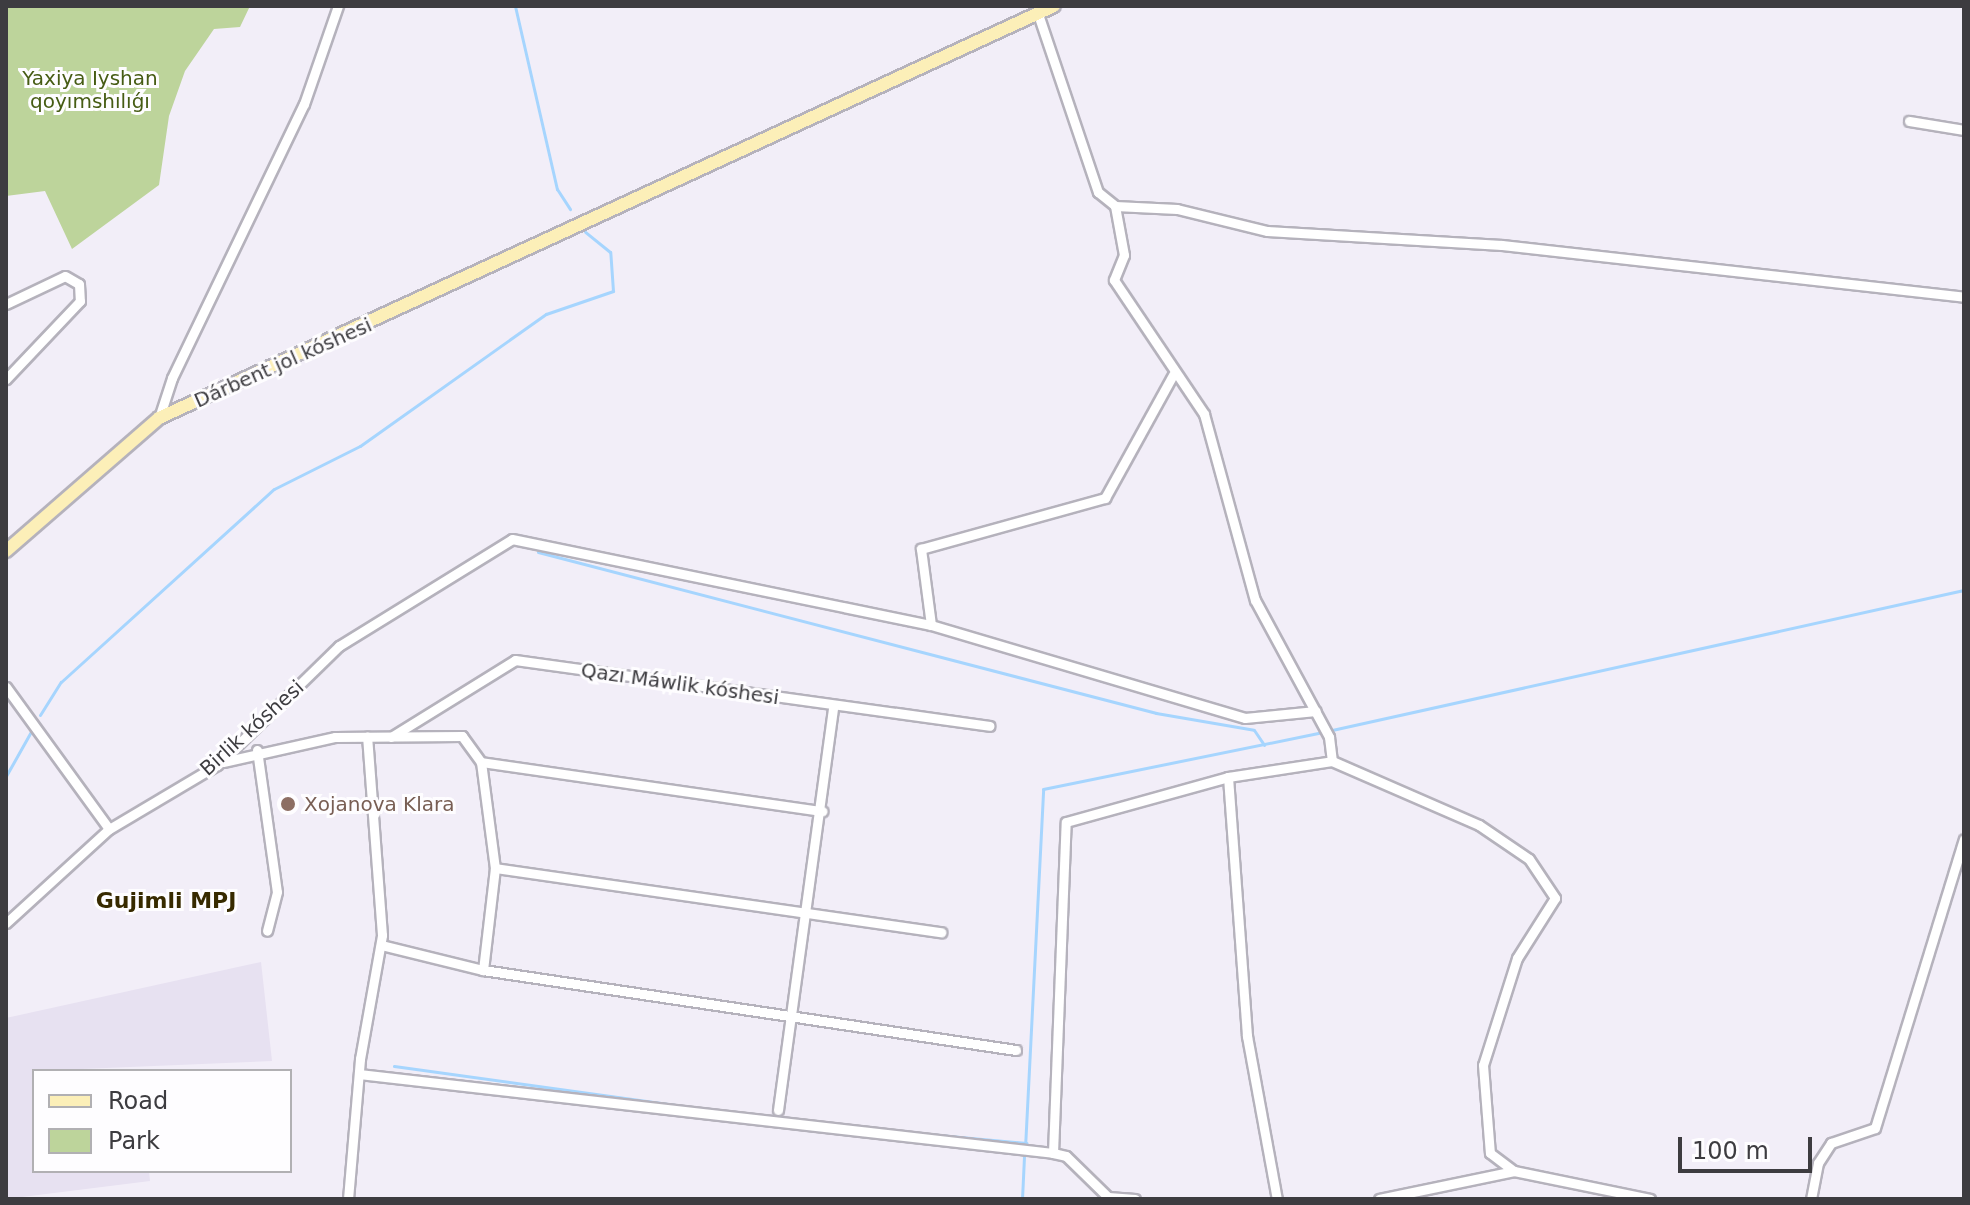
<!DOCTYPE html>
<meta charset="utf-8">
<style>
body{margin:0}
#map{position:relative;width:1970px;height:1205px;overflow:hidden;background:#f2eef8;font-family:"DejaVu Sans",sans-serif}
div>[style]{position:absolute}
.built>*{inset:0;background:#e7e1f1}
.green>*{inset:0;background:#bdd49b}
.stream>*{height:3px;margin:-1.5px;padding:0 1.5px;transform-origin:1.5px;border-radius:1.5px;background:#a6d5fe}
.roads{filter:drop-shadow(2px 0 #b5b2bc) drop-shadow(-2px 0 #b5b2bc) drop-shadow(0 2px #b5b2bc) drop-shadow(0 -2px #b5b2bc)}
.street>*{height:9px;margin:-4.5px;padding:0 4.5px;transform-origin:4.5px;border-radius:4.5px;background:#fff}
.secondary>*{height:12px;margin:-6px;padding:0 6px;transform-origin:6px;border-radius:6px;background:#fcefb8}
.dots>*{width:22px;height:22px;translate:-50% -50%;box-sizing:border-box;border:4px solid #fefdff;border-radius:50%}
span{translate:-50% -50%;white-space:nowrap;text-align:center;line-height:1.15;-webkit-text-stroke:6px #fefdff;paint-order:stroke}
.park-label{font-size:20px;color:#465c14}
.street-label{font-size:20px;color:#3d3c40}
.education-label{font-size:20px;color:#785e54}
.left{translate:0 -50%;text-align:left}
.neighbourhood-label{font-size:22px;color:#372a00;font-weight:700}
.frame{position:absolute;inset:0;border:8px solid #3d3c40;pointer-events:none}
.legend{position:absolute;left:32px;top:1069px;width:260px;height:104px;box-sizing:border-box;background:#fefdff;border:2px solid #b1b0b3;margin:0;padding:10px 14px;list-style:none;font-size:24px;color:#3d3c40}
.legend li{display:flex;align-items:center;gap:16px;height:40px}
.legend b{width:40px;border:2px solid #b1b0b3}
.scale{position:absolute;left:1678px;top:1137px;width:134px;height:36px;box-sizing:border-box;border:4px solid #3d3c40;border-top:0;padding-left:10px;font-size:24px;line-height:28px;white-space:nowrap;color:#3d3c40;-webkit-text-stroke:6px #fefdff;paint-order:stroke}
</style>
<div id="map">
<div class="built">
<i style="clip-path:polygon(261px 962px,272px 1061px,34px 1071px,34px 1171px,149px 1171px,150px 1181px,6px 1199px,6px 1018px)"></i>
</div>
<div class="green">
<i style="clip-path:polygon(6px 6px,250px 6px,240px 27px,214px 29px,185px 71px,169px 116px,159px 185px,72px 249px,45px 191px,6px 196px)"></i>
</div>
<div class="stream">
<i style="left:515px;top:6px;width:188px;rotate:77.1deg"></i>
<i style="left:557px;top:189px;width:24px;rotate:57deg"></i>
<i style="left:538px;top:552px;width:639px;rotate:14.6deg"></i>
<i style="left:1156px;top:713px;width:99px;rotate:9.8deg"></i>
<i style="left:1254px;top:730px;width:18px;rotate:56deg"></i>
<i style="left:40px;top:715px;width:39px;rotate:-58deg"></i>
<i style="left:61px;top:682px;width:287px;rotate:-42.2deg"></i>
<i style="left:274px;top:489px;width:96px;rotate:-26.6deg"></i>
<i style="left:360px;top:446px;width:228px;rotate:-35.4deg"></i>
<i style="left:546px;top:314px;width:71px;rotate:-18.9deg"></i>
<i style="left:613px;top:291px;width:39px;rotate:-94deg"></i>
<i style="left:610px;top:252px;width:32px;rotate:-141deg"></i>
<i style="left:1332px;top:730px;width:647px;rotate:-12.49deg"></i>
<i style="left:6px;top:776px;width:55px;rotate:-60.6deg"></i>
<i style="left:394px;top:1066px;width:313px;rotate:7.9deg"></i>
<i style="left:906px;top:1132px;width:121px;rotate:5.2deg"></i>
<i style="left:1025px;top:1148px;width:359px;rotate:-87.1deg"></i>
<i style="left:1043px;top:789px;width:282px;rotate:-11.5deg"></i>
<i style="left:1022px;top:1199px;width:43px;rotate:-87.3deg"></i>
</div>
<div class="roads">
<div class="street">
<i style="left:1038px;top:14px;width:188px;rotate:71.4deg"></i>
<i style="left:1098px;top:192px;width:22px;rotate:39deg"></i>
<i style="left:1115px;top:206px;width:62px;rotate:2.8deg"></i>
<i style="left:1177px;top:209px;width:93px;rotate:13.7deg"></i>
<i style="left:1267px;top:231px;width:235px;rotate:3.4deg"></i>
<i style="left:1502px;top:245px;width:465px;rotate:6.4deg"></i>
<i style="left:1909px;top:121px;width:56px;rotate:9.3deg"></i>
<i style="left:1115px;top:206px;width:50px;rotate:79.6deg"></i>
<i style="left:1124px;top:255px;width:27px;rotate:112deg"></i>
<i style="left:1114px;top:280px;width:161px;rotate:56.1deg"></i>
<i style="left:1204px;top:414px;width:193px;rotate:74.7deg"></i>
<i style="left:1255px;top:600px;width:156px;rotate:61.6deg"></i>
<i style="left:1329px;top:737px;width:24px;rotate:83deg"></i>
<i style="left:6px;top:304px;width:65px;rotate:-25.4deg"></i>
<i style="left:65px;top:276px;width:16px;rotate:30deg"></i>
<i style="left:79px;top:284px;width:17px;rotate:87deg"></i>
<i style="left:80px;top:301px;width:108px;rotate:133.5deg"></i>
<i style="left:159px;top:418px;width:42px;rotate:-72deg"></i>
<i style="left:172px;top:378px;width:304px;rotate:-64.3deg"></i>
<i style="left:304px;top:104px;width:104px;rotate:-70.9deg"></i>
<i style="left:931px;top:625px;width:77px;rotate:-97.5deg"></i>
<i style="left:921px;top:549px;width:191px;rotate:-15.5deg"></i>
<i style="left:1105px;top:498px;width:141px;rotate:-61.1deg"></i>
<i style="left:6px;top:687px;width:175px;rotate:54deg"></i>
<i style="left:391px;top:737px;width:146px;rotate:-31.8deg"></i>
<i style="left:515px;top:660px;width:479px;rotate:7.9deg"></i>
<i style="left:257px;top:750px;width:143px;rotate:82deg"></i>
<i style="left:277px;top:892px;width:40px;rotate:104.4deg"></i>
<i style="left:223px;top:762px;width:115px;rotate:-12.6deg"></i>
<i style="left:335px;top:737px;width:127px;rotate:-0.5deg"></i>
<i style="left:462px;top:736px;width:32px;rotate:54deg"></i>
<i style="left:481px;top:762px;width:345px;rotate:8.2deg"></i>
<i style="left:481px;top:762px;width:107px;rotate:82.5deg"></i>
<i style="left:495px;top:868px;width:103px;rotate:96.7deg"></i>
<i style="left:1228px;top:777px;width:260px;rotate:85.8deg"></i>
<i style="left:1247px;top:1036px;width:166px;rotate:79.6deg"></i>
<i style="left:495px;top:868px;width:451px;rotate:8.2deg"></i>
<i style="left:6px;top:923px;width:139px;rotate:-42.4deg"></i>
<i style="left:109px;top:829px;width:126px;rotate:-30.7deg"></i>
<i style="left:217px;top:765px;width:170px;rotate:-44.3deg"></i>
<i style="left:339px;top:646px;width:203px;rotate:-31.7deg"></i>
<i style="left:512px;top:539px;width:428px;rotate:11.6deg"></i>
<i style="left:931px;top:625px;width:327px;rotate:16.5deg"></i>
<i style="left:1245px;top:718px;width:71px;rotate:-5.6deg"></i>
<i style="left:381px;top:945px;width:105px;rotate:13.8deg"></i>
<i style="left:483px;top:970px;width:539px;rotate:8.54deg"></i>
<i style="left:359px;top:1074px;width:698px;rotate:6.49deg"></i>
<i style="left:1053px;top:1153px;width:13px;rotate:13deg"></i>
<i style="left:1066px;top:1156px;width:59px;rotate:44.3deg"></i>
<i style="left:1108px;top:1197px;width:27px;rotate:4deg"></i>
<i style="left:778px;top:1110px;width:408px;rotate:-82.2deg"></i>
<i style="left:1053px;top:1153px;width:331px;rotate:-87.8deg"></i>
<i style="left:1066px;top:822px;width:168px;rotate:-15.5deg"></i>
<i style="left:1228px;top:777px;width:105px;rotate:-8.7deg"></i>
<i style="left:1332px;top:761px;width:160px;rotate:23.5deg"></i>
<i style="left:1479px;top:825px;width:60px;rotate:34.2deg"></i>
<i style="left:1529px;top:859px;width:47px;rotate:56.3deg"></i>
<i style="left:1555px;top:898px;width:71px;rotate:122.3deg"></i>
<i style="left:1517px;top:958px;width:112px;rotate:107.6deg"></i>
<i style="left:1483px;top:1065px;width:88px;rotate:85.5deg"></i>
<i style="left:1490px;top:1153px;width:30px;rotate:37deg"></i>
<i style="left:348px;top:1199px;width:141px;rotate:-85.1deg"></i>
<i style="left:360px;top:1059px;width:126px;rotate:-79.9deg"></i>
<i style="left:382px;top:935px;width:199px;rotate:-94.3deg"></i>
<i style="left:1379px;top:1199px;width:138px;rotate:-11.7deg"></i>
<i style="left:1514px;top:1171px;width:139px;rotate:11.6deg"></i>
<i style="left:1811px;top:1199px;width:37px;rotate:-79deg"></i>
<i style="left:1818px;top:1163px;width:24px;rotate:-57deg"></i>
<i style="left:1831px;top:1143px;width:46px;rotate:-18.8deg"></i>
<i style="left:1875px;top:1128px;width:302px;rotate:-72.9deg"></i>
</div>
<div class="secondary">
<i style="left:6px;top:551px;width:203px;rotate:-41deg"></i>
<i style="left:159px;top:418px;width:985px;rotate:-24.72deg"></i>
</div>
</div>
<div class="dots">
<i style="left:288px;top:804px;background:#8d6e63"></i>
</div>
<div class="park-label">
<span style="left:90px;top:90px">Yaxiya Iyshan<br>qoyımshılıǵı</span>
</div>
<div class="street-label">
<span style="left:283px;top:363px;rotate:-24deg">Dárbent jol kóshesi</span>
<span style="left:680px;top:684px;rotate:8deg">Qazı Máwlik kóshesi</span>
<span style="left:252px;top:728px;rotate:-42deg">Birlik kóshesi</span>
</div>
<div class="education-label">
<span class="left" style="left:304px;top:804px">Xojanova Klara</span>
</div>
<div class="neighbourhood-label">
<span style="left:166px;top:901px">Gujimli MPJ</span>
</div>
<div class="frame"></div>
<ul class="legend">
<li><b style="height:10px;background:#fcefb8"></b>Road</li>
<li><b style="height:22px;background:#bdd49b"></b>Park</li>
</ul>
<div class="scale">100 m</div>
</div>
